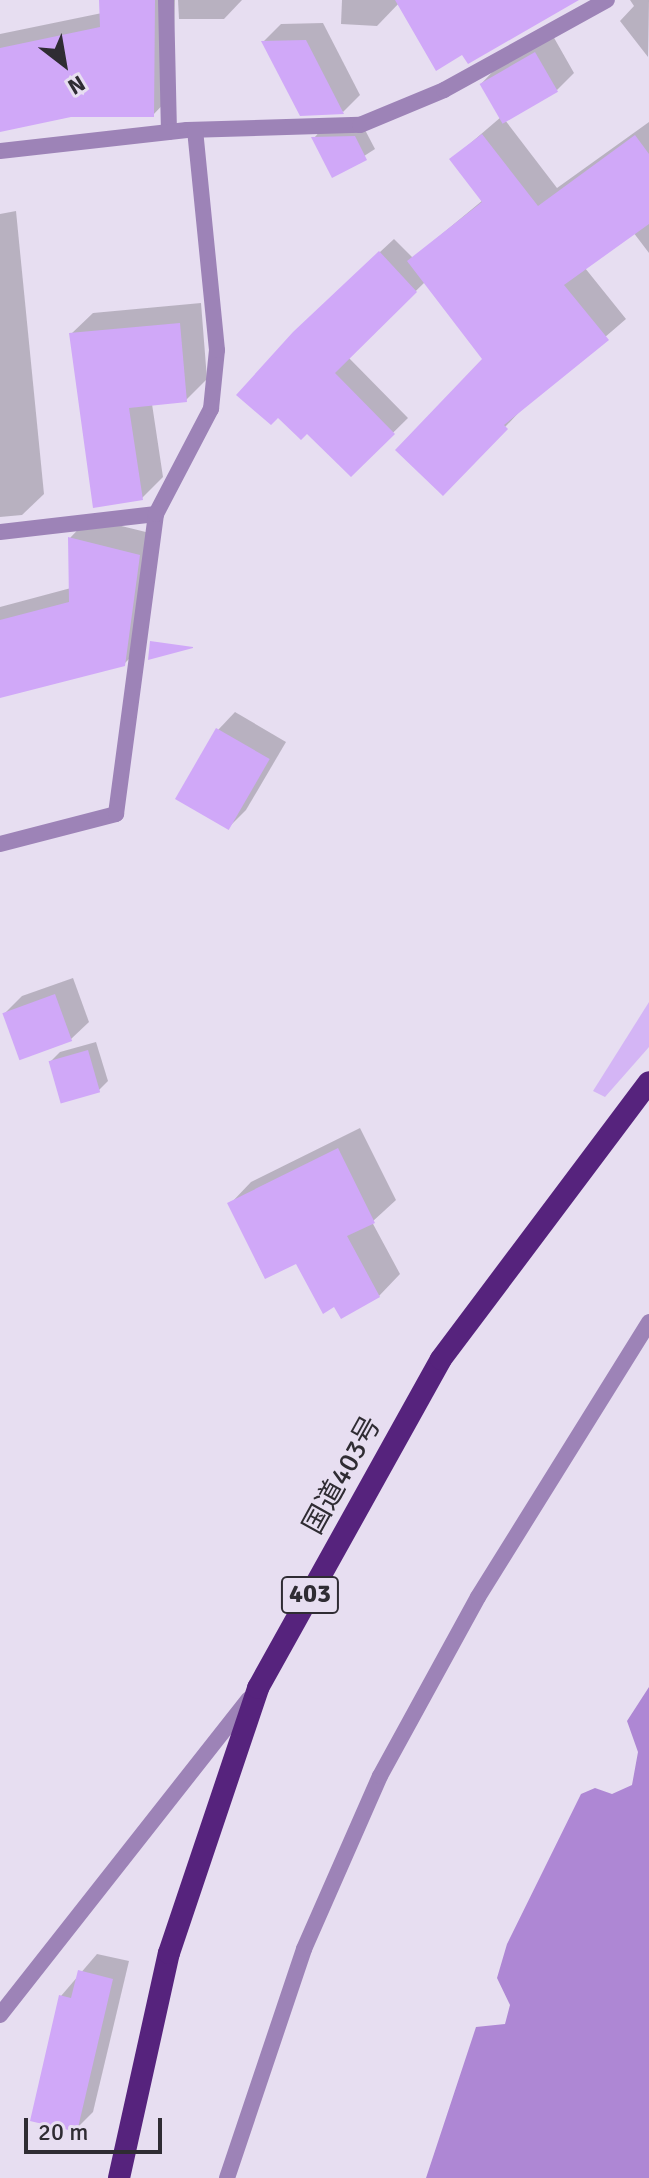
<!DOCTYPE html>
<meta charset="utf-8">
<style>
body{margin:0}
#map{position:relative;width:649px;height:2178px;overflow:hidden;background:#e7def1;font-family:Signika,"Noto Sans JP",sans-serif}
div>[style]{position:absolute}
.green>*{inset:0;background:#d4b5f5}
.water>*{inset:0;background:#ae87d4}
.shadow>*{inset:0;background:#0003}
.building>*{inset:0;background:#d0a8f8;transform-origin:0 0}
.minor>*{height:16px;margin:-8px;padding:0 8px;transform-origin:8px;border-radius:8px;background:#9d83b7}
.trunk>*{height:22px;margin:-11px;padding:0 11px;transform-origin:11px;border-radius:11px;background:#56237d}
span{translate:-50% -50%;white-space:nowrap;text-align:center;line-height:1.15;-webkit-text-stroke:6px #e7def1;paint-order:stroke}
.shield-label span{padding:2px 6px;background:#e7def1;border:2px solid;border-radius:6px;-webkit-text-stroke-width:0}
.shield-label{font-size:26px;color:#2f2c33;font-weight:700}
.street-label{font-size:28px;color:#2f2c33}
.north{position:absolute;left:24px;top:24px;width:80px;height:80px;-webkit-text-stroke:6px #e7def1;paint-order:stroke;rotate:149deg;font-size:22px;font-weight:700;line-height:32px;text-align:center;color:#2f2c33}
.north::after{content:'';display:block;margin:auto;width:28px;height:36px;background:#2f2c33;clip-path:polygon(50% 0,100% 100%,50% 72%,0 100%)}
.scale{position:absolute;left:24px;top:2118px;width:138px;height:36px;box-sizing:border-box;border:4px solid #2f2c33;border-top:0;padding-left:10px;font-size:24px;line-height:28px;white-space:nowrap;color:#2f2c33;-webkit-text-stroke:6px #e7def1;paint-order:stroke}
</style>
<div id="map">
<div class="green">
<i style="clip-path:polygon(649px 1002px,649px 1047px,605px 1097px,593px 1091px)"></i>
</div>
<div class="water">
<i style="clip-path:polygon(649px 1687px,649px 2178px,426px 2178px,476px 2027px,505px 2024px,510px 2005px,497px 1978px,507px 1944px,581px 1794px,595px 1788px,612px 1794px,632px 1785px,638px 1752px,627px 1721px)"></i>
</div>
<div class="shadow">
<i style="clip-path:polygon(101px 0,175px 0,172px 95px,153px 115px,70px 115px,0 130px,0 34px,102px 13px)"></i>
<i style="clip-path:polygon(178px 0,242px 0,224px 19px,179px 19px)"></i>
<i style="clip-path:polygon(342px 0,402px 0,377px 26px,341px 24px)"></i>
<i style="clip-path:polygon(630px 0,649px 0,648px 57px,620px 21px,634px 6px)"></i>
<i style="clip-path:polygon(323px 23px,360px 95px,343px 112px,264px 41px,281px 24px)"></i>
<i style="clip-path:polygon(553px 36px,574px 73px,557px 90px,505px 120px,557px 188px,649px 122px,649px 253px,633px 232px,585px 268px,626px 319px,524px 407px,443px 493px,485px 359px,425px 282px,348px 357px,408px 418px,351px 474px,310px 317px,394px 239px,413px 258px,483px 200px,452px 159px,501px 117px,481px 84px,498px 66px)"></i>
<i style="clip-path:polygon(364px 128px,375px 149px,333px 176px,314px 138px,322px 129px)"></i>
<i style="clip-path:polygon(16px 211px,44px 494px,22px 515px,0 517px,0 214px)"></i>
<i style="clip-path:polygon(201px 303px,207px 379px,186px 400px,152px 404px,163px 477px,142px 498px,71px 334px,93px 313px)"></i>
<i style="clip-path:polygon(89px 518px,158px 535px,144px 644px,124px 664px,0 696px,0 607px,71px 588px,70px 538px)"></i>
<i style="clip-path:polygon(235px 712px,286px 742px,246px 810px,229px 827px,218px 730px)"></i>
<i style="clip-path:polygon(73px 978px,89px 1022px,71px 1039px,5px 1013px,22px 996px)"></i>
<i style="clip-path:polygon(96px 1042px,108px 1081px,99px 1090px,51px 1061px,60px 1052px)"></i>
<i style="clip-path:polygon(360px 1128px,396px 1200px,372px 1222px,400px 1274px,379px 1296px,296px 1261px,230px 1204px,251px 1182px)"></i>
<i style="clip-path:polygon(97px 1954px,129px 1961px,93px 2112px,76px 2129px,61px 1996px)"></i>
</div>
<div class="building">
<i style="clip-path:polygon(99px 0,155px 0,154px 117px,71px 117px,0 132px,0 48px,100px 27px)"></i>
<i style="clip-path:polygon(395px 0,579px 0,468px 64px,462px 55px,436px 71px)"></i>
<i style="clip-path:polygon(306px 40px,344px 114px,300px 116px,261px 41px)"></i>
<i style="left:535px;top:52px;width:46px;height:64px;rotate:60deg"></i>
<i style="clip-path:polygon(482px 134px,538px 206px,635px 135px,649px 154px,649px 224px,564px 285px,609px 340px,504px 425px,508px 429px,443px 496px,395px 450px,482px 359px,407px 261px,482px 202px,449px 159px)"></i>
<i style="clip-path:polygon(355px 136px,367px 160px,332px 178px,311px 137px)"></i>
<i style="clip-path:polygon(379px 251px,417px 292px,335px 373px,395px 434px,351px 477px,307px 434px,301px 440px,278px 418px,271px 425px,236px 395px,293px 332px)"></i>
<i style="clip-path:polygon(180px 323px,187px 402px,129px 408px,143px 500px,93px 508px,69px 333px)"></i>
<i style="clip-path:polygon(68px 537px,140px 555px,125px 666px,0 698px,0 620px,69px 602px)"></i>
<i style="clip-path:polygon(150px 641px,193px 647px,193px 648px,148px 660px)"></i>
<i style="left:216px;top:728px;width:62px;height:82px;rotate:30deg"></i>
<i style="left:55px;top:994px;width:50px;height:56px;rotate:70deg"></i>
<i style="left:88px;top:1050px;width:44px;height:41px;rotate:74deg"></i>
<i style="clip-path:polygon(338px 1148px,375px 1223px,347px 1236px,380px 1297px,341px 1319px,334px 1307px,323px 1314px,296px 1264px,265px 1279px,227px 1203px)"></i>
<i style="clip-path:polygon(78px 1970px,113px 1979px,77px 2132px,30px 2121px,59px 1995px,71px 1998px)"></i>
</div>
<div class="minor">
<i style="left:166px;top:0;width:132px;rotate:88.7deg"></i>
<i style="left:0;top:151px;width:188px;rotate:-6.4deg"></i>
<i style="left:187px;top:130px;width:173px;rotate:-1.7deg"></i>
<i style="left:360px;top:125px;width:91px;rotate:-22.6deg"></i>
<i style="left:444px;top:90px;width:186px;rotate:-28.9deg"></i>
<i style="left:0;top:532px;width:157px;rotate:-6.6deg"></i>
<i style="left:0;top:844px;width:120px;rotate:-14.5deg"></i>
<i style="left:116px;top:814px;width:303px;rotate:-82.4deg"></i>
<i style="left:156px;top:514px;width:119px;rotate:-62.4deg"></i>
<i style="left:211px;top:409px;width:59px;rotate:-84.2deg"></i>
<i style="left:217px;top:350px;width:221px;rotate:-95.7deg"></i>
<i style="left:0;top:2015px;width:402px;rotate:-51.8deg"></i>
<i style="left:227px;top:2178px;width:242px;rotate:-71.4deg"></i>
<i style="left:304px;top:1949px;width:189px;rotate:-66.3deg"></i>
<i style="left:380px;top:1776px;width:204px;rotate:-61.3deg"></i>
<i style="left:478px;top:1597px;width:324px;rotate:-58.1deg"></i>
</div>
<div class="trunk">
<i style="left:119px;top:2178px;width:230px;rotate:-77.5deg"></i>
<i style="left:169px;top:1953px;width:280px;rotate:-71.4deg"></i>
<i style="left:258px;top:1688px;width:376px;rotate:-60.9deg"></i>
<i style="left:441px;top:1359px;width:346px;rotate:-53.1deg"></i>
</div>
<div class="shield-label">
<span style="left:310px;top:1595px">403</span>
</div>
<div class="street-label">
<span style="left:342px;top:1475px;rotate:-61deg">国道403号</span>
</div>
<div class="north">N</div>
<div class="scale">20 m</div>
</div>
